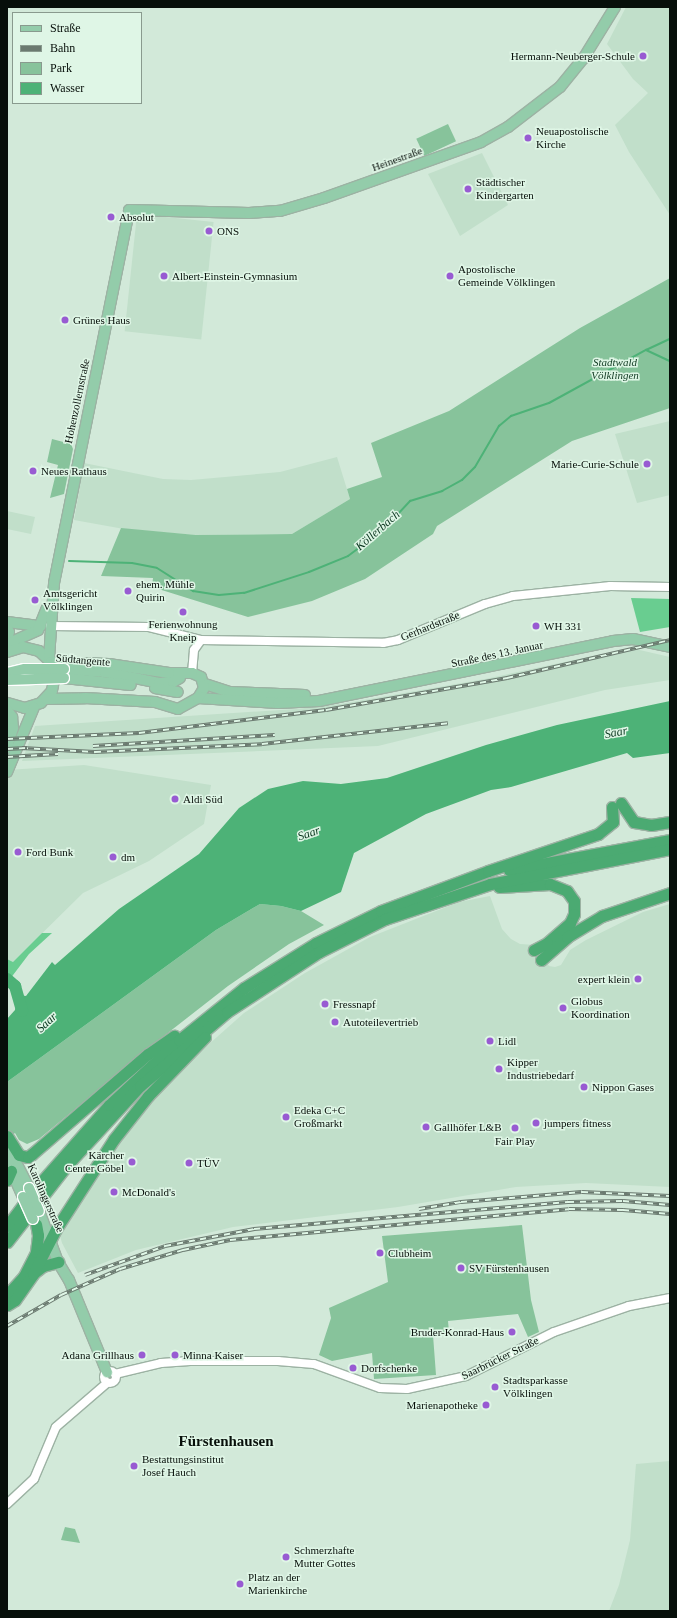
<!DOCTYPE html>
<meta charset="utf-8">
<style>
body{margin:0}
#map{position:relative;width:677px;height:1618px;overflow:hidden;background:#d2e9d9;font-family:"Times New Roman",serif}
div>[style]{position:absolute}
.built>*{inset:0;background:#c1dfca;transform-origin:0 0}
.green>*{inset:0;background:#87c39b;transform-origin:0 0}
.forest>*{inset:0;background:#69cd90}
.water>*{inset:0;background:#4db277}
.stream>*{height:2px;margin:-1px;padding:0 1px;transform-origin:1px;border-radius:1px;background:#4db277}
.river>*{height:12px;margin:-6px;padding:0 6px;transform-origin:6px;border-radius:6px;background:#4db277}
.roads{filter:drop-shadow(1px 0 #9cb2a3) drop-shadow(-1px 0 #9cb2a3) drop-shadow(0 1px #9cb2a3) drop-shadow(0 -1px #9cb2a3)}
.minor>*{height:8px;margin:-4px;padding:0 4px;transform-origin:4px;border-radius:4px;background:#fff}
.minor>.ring{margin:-4px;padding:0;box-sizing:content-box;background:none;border:8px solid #fff;border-radius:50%}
.major>*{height:10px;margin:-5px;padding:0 5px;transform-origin:5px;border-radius:5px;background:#93ccaa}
.highway>*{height:11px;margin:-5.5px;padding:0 5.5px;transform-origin:5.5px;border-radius:5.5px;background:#4baa72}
.rail>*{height:3.5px;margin-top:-1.75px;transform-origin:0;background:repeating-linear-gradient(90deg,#dff6e6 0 6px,#6b7a70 0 12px);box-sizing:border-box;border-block:1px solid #6b7a70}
.bridges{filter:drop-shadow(1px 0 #fff) drop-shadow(-1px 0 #fff) drop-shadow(0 1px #fff) drop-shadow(0 -1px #fff)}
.major-bridge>*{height:10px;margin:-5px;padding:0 5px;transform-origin:5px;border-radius:5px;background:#93ccaa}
.dots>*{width:11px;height:11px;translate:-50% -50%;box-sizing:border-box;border:2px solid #dff6e6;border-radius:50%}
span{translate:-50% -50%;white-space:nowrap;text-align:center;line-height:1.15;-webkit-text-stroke:3px #dff6e6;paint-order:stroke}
.poi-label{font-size:11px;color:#070f0a}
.right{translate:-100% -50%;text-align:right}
.left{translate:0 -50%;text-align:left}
.street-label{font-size:11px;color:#070f0a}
.park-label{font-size:11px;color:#164028;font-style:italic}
.water-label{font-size:12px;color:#09351e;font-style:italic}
.district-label{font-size:15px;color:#070f0a;font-weight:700}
.frame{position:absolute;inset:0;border:8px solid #070f0a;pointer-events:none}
.legend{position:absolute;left:12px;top:12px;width:130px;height:92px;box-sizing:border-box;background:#dff6e6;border:1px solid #899a8e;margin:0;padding:5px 7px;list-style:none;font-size:12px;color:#070f0a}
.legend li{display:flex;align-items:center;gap:8px;height:20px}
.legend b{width:20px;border:1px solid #899a8e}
</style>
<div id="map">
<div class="built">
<i style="clip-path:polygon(626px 7px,670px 7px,670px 215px,629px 152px,615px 125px,648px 93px,633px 79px,607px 44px)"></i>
<i style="clip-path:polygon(482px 153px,508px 205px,460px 236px,428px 174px)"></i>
<i style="left:137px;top:214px;width:77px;height:118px;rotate:6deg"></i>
<i style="clip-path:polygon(670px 421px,670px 495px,637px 503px,615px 434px)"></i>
<i style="clip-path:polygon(337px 457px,350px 499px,292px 534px,196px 535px,124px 529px,74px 520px,84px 463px,163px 479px,191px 480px,280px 472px)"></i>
<i style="clip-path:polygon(7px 511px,35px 517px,31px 534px,7px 529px)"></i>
<i style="clip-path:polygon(631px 648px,670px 657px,670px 680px,605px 690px,378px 746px,22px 761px,35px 726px,296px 709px,341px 704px,485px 679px)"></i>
<i style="clip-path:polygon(84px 765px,211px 785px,204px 824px,149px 861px,83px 893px,13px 962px,7px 959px,7px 770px)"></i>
<i style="clip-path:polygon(490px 896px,502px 929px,511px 939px,520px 944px,536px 945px,549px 966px,555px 967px,561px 965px,570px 950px,586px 940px,643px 912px,670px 904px,670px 1187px,586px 1183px,516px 1187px,398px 1207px,233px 1227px,136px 1250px,78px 1273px,62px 1243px,60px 1236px,63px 1228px,124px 1134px,172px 1077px,244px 1013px,305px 973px,370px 937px,459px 902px)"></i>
<i style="clip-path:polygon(670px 1461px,670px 1611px,609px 1611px,619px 1585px,630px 1540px,636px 1464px)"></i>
</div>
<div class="green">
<i style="left:448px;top:124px;width:19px;height:35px;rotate:65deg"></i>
<i style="clip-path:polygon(670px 278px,670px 408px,572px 441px,437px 526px,433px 534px,365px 579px,312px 601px,248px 617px,152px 587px,153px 578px,101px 576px,121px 528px,196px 535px,292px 534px,350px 499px,347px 489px,382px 477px,371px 443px,449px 411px,580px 328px)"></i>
<i style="clip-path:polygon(52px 439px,71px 444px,73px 449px,64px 494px,50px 498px,58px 465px,47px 462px)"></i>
<i style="clip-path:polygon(260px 904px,281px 906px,301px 911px,324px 925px,289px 944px,228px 986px,146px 1050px,39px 1139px,27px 1144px,19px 1140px,15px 1133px,7px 1139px,7px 1082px,216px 930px)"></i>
<i style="clip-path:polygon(522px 1225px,531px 1300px,539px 1332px,528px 1337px,518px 1314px,448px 1321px,449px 1332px,433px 1335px,436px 1375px,374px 1379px,372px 1353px,332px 1361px,319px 1355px,331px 1318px,329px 1308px,388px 1282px,382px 1236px)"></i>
<i style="clip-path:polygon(65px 1527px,75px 1529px,80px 1543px,61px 1540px)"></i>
</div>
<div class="forest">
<i style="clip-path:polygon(631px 598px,670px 599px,670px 627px,640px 632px)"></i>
<i style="clip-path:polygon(42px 933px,52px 933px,29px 954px,7px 983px,7px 959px,13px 962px)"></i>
</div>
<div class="water">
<i style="clip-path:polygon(670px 701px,670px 753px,633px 758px,627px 753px,511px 787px,491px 790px,426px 814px,354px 853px,341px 892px,301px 911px,281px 906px,260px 904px,216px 930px,7px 1082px,7px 1019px,15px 1010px,18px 995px,26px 996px,52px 962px,55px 965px,119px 909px,199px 854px,239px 808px,268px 789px,303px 781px,341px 784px,387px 778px,486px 745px,557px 725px)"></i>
</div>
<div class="stream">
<i style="left:646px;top:350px;width:26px;rotate:-25deg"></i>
<i style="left:69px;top:561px;width:63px;rotate:1.8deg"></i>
<i style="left:132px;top:563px;width:25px;rotate:11deg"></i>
<i style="left:157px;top:568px;width:43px;rotate:32.6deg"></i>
<i style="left:193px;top:591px;width:26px;rotate:9deg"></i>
<i style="left:219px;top:595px;width:25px;rotate:-5deg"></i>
<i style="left:244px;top:593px;width:68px;rotate:-17.9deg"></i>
<i style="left:309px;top:572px;width:42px;rotate:-22.3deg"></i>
<i style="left:348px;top:556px;width:44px;rotate:-36.6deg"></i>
<i style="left:383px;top:530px;width:40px;rotate:-47deg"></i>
<i style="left:410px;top:501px;width:34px;rotate:-17deg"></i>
<i style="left:442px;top:491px;width:23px;rotate:-29deg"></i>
<i style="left:462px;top:480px;width:18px;rotate:-45deg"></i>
<i style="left:475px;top:467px;width:48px;rotate:-59.7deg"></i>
<i style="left:499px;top:426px;width:16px;rotate:-40deg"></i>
<i style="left:511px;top:416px;width:40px;rotate:-18.9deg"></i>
<i style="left:549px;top:403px;width:111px;rotate:-28.7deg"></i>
<i style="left:646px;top:350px;width:26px;rotate:25deg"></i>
</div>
<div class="river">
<i style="left:7px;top:979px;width:11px;rotate:41deg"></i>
<i style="left:15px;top:986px;width:26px;rotate:74deg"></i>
</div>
<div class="roads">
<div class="minor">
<i style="left:50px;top:626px;width:99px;rotate:0.6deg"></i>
<i style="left:149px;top:627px;width:54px;rotate:14deg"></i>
<i style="left:201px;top:640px;width:182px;rotate:0.9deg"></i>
<i style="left:383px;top:643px;width:15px;rotate:-11deg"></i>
<i style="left:398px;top:640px;width:94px;rotate:-22.5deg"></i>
<i style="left:485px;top:604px;width:29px;rotate:-16deg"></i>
<i style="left:513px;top:596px;width:98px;rotate:-5.9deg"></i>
<i style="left:610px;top:586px;width:60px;rotate:1deg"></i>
<i style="left:192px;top:673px;width:23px;rotate:-85deg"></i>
<i style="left:194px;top:650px;width:12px;rotate:-55deg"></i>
<i class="ring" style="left:104px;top:1371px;width:4px;height:4px"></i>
<i style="left:115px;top:1374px;width:47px;rotate:-13.4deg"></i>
<i style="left:161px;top:1363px;width:29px;rotate:-4deg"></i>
<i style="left:190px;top:1361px;width:88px"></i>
<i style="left:278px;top:1361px;width:36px;rotate:5deg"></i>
<i style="left:314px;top:1364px;width:70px;rotate:20deg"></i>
<i style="left:380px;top:1388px;width:27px;rotate:2deg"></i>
<i style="left:407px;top:1389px;width:60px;rotate:-12.4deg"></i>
<i style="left:466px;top:1376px;width:98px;rotate:-26.6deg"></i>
<i style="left:554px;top:1332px;width:79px;rotate:-19.1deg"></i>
<i style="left:629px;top:1306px;width:42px;rotate:-11deg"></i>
<i style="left:7px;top:1504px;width:37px;rotate:-43deg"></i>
<i style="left:34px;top:1479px;width:56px;rotate:-67.1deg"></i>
<i style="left:56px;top:1427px;width:67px;rotate:-40.8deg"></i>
</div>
<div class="major">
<i style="left:7px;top:622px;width:34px;rotate:7deg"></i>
<i style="left:7px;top:628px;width:4px;rotate:63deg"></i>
<i style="left:9px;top:632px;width:8px;rotate:104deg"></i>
<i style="left:7px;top:644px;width:34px;rotate:-24deg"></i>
<i style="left:38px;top:630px;width:24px;rotate:-68deg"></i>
<i style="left:7px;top:652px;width:17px;rotate:-17deg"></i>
<i style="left:23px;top:647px;width:16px;rotate:14deg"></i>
<i style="left:39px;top:651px;width:16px;rotate:43deg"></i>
<i style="left:51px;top:662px;width:14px;rotate:73deg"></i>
<i style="left:55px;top:675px;width:16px;rotate:101deg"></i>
<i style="left:52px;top:691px;width:16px;rotate:133deg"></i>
<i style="left:41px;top:703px;width:17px;rotate:163deg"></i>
<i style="left:25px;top:708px;width:19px;rotate:-164deg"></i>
<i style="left:49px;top:659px;width:76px;rotate:-86.2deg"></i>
<i style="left:54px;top:583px;width:380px;rotate:-78.6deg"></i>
<i style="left:129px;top:210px;width:120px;rotate:1.4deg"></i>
<i style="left:249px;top:213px;width:31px;rotate:-4deg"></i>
<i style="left:280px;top:211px;width:46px;rotate:-16.5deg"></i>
<i style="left:324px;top:198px;width:167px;rotate:-19.6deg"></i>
<i style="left:481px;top:142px;width:31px;rotate:-29deg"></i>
<i style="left:508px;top:127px;width:66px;rotate:-37.6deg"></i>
<i style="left:560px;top:87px;width:36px;rotate:-51deg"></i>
<i style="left:583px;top:59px;width:61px;rotate:-58.4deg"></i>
<i style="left:64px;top:669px;width:41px;rotate:4.2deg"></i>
<i style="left:105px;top:672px;width:55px;rotate:11.5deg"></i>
<i style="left:159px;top:683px;width:14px;rotate:-4deg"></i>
<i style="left:173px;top:682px;width:8px;rotate:-30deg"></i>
<i style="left:64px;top:678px;width:67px;rotate:6deg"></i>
<i style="left:205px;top:684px;width:26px;rotate:18deg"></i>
<i style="left:230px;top:692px;width:75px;rotate:2.3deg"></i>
<i style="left:155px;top:688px;width:23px;rotate:10deg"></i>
<i style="left:198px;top:698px;width:80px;rotate:3.6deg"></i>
<i style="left:278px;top:703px;width:41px;rotate:-2.8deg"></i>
<i style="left:319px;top:701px;width:300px;rotate:-11.5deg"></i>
<i style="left:613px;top:641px;width:20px;rotate:-6deg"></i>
<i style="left:633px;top:639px;width:38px;rotate:12deg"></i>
<i style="left:46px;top:699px;width:39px;rotate:-1deg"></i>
<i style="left:85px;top:698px;width:70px;rotate:3.3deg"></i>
<i style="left:155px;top:702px;width:24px;rotate:17deg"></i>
<i style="left:178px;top:709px;width:23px;rotate:-29deg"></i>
<i style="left:198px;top:698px;width:12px;rotate:-59deg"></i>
<i style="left:204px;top:688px;width:11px;rotate:-105deg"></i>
<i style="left:201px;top:677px;width:10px;rotate:-156deg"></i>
<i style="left:192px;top:673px;width:23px;rotate:180deg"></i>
<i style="left:169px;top:673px;width:61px;rotate:-171.5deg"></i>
<i style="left:109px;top:664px;width:58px;rotate:-178deg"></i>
<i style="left:7px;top:710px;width:9px;rotate:54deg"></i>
<i style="left:12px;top:717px;width:11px;rotate:85deg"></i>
<i style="left:13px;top:728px;width:21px;rotate:107deg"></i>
<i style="left:7px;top:772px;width:70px;rotate:-67.4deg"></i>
<i style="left:7px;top:1145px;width:48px;rotate:62.9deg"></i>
<i style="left:7px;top:1161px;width:39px;rotate:66deg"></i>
<i style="left:39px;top:1211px;width:54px;rotate:69.6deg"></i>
<i style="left:58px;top:1262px;width:21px;rotate:59deg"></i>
<i style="left:69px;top:1280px;width:100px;rotate:67.6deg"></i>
</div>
<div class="highway">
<i style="left:621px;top:803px;width:23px;rotate:56deg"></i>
<i style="left:634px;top:822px;width:17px;rotate:10deg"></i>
<i style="left:651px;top:825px;width:19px;rotate:-9deg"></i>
<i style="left:509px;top:870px;width:164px;rotate:-10.6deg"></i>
<i style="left:499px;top:887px;width:51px;rotate:-3.4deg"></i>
<i style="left:550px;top:884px;width:18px;rotate:22deg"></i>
<i style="left:567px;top:891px;width:12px;rotate:55deg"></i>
<i style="left:574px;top:901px;width:13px;rotate:90deg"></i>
<i style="left:574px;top:914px;width:10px;rotate:114deg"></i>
<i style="left:570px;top:923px;width:30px;rotate:139deg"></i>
<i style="left:547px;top:943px;width:15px;rotate:152deg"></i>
<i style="left:541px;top:960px;width:35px;rotate:-41deg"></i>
<i style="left:567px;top:937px;width:41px;rotate:-31deg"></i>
<i style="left:602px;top:916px;width:72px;rotate:-18.7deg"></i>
<i style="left:7px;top:1136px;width:22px;rotate:58deg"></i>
<i style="left:19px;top:1155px;width:9px;rotate:13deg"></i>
<i style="left:28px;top:1157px;width:5px;rotate:-37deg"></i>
<i style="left:32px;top:1154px;width:153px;rotate:-40.8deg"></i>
<i style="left:148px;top:1054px;width:32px;rotate:-35deg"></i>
<i style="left:7px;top:1180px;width:10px;rotate:-66deg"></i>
<i style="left:7px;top:1226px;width:46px;rotate:-52.9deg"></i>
<i style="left:35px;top:1189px;width:112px;rotate:-48.6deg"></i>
<i style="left:109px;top:1105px;width:96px;rotate:-42.9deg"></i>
<i style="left:179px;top:1040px;width:83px;rotate:-38.7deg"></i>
<i style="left:244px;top:988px;width:85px;rotate:-32deg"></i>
<i style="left:316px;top:943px;width:72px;rotate:-26.2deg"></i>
<i style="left:381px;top:911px;width:114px;rotate:-20.5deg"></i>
<i style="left:488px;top:871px;width:116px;rotate:-18.6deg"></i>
<i style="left:598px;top:834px;width:19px;rotate:-39deg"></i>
<i style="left:613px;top:822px;width:15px;rotate:-94deg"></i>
<i style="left:7px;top:1242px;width:99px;rotate:-52deg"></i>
<i style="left:68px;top:1164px;width:106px;rotate:-47.3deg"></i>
<i style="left:140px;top:1086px;width:114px;rotate:-40.4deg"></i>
<i style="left:227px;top:1012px;width:110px;rotate:-33.1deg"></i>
<i style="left:319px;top:952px;width:74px;rotate:-26.6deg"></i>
<i style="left:385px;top:919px;width:111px;rotate:-18.4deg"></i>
<i style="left:490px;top:884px;width:183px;rotate:-11deg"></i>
<i style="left:35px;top:1272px;width:10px;rotate:-37deg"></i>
<i style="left:43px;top:1266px;width:16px;rotate:-15deg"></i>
<i style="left:7px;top:1295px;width:25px;rotate:-48deg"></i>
<i style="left:24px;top:1276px;width:27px;rotate:-63deg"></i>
<i style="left:36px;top:1252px;width:17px;rotate:-83deg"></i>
<i style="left:38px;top:1235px;width:11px;rotate:-100deg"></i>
<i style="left:7px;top:1305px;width:9px;rotate:-32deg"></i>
<i style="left:15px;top:1300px;width:32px;rotate:-55deg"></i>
<i style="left:33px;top:1274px;width:51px;rotate:-62.9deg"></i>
<i style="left:56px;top:1229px;width:107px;rotate:-57.2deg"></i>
<i style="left:114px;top:1139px;width:55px;rotate:-51.7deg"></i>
<i style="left:148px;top:1096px;width:82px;rotate:-46deg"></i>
</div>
</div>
<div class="rail">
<i style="left:7px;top:739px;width:132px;rotate:-2.6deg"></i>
<i style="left:139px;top:733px;width:188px;rotate:-7deg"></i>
<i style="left:326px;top:710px;width:184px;rotate:-10deg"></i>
<i style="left:507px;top:678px;width:167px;rotate:-13.1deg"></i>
<i style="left:93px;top:746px;width:182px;rotate:-3.5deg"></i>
<i style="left:22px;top:748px;width:73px;rotate:3.1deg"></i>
<i style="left:95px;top:752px;width:167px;rotate:-2.7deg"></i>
<i style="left:262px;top:744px;width:187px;rotate:-6.4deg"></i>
<i style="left:7px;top:749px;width:20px;rotate:-3deg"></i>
<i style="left:7px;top:757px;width:51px;rotate:-3.4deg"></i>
<i style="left:419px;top:1209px;width:43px;rotate:-9.5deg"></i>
<i style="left:461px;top:1202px;width:121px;rotate:-4.7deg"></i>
<i style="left:582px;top:1192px;width:88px;rotate:2.6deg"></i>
<i style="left:85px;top:1275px;width:85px;rotate:-19.9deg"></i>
<i style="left:165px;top:1246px;width:91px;rotate:-10.8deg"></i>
<i style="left:254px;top:1229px;width:315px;rotate:-4.9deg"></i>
<i style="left:568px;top:1202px;width:55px;rotate:-1deg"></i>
<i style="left:623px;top:1201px;width:47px;rotate:4.9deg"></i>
<i style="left:7px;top:1326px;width:62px;rotate:-29.9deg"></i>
<i style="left:61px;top:1295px;width:64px;rotate:-23.8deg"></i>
<i style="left:120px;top:1269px;width:66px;rotate:-16.8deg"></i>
<i style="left:183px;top:1250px;width:48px;rotate:-12deg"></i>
<i style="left:230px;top:1240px;width:340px;rotate:-5.2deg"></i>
<i style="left:569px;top:1209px;width:54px;rotate:1.1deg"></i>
<i style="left:623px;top:1210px;width:47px;rotate:4.9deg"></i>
</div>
<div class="bridges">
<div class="major-bridge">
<i style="left:7px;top:673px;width:18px;rotate:-13deg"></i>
<i style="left:25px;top:669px;width:39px"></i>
<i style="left:7px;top:680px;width:57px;rotate:-2deg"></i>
<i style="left:29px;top:1188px;width:25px;rotate:67deg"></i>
<i style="left:23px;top:1197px;width:24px;rotate:66deg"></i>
</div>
</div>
<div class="dots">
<i style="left:643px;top:56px;background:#985bd2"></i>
<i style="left:528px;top:138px;background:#985bd2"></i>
<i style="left:468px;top:189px;background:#985bd2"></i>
<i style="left:111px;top:217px;background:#985bd2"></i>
<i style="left:209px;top:231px;background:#985bd2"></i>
<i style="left:164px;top:276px;background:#985bd2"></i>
<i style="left:450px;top:276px;background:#985bd2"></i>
<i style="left:65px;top:320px;background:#985bd2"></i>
<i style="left:647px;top:464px;background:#985bd2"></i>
<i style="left:33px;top:471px;background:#985bd2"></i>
<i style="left:128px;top:591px;background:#985bd2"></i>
<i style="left:35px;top:600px;background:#985bd2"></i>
<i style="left:183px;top:612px;background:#985bd2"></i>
<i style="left:536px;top:626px;background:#985bd2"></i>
<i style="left:175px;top:799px;background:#985bd2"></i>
<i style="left:18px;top:852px;background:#985bd2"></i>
<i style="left:113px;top:857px;background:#985bd2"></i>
<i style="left:638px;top:979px;background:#985bd2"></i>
<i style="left:325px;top:1004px;background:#985bd2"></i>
<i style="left:563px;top:1008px;background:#985bd2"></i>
<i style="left:335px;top:1022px;background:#985bd2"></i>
<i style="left:490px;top:1041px;background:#985bd2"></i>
<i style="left:499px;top:1069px;background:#985bd2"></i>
<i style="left:584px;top:1087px;background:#985bd2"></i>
<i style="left:286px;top:1117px;background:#985bd2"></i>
<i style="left:536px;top:1123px;background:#985bd2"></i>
<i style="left:426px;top:1127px;background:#985bd2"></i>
<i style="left:515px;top:1128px;background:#985bd2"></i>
<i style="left:132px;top:1162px;background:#985bd2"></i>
<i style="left:189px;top:1163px;background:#985bd2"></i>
<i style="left:114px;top:1192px;background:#985bd2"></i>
<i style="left:380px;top:1253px;background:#985bd2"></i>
<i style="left:461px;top:1268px;background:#985bd2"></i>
<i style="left:512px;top:1332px;background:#985bd2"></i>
<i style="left:142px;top:1355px;background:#985bd2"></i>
<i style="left:175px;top:1355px;background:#985bd2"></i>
<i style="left:353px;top:1368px;background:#985bd2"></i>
<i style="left:495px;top:1387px;background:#985bd2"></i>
<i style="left:486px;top:1405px;background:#985bd2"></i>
<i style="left:134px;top:1466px;background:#985bd2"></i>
<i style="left:286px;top:1557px;background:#985bd2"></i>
<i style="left:240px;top:1584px;background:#985bd2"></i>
</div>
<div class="poi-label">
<span class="right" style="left:635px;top:56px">Hermann-Neuberger-Schule</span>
<span class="left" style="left:536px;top:138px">Neuapostolische<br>Kirche</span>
<span class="left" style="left:476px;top:189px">Städtischer<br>Kindergarten</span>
<span class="left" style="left:119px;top:217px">Absolut</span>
<span class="left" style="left:217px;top:231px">ONS</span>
<span class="left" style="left:458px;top:276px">Apostolische<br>Gemeinde Völklingen</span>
<span class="left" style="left:172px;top:276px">Albert-Einstein-Gymnasium</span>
<span class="left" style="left:73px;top:320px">Grünes Haus</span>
<span class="right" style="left:639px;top:464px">Marie-Curie-Schule</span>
<span class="left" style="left:41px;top:471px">Neues Rathaus</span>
<span class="left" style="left:136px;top:591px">ehem. Mühle<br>Quirin</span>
<span class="left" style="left:43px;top:600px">Amtsgericht<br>Völklingen</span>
<span style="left:183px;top:631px">Ferienwohnung<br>Kneip</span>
<span class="left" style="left:544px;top:626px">WH 331</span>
<span class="left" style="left:183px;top:799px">Aldi Süd</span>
<span class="left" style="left:26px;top:852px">Ford Bunk</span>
<span class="left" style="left:121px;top:857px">dm</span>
<span class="right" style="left:630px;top:979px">expert klein</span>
<span class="left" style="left:571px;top:1008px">Globus<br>Koordination</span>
<span class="left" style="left:333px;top:1004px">Fressnapf</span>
<span class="left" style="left:343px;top:1022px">Autoteilevertrieb</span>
<span class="left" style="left:498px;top:1041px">Lidl</span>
<span class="left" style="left:507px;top:1069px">Kipper<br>Industriebedarf</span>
<span class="left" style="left:592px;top:1087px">Nippon Gases</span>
<span class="left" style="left:294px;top:1117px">Edeka C+C<br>Großmarkt</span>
<span class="left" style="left:544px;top:1123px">jumpers fitness</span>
<span class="left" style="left:434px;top:1127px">Gallhöfer L&amp;B</span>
<span style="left:515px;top:1141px">Fair Play</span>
<span class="right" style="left:124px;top:1162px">Kärcher<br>Center Göbel</span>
<span class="left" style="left:197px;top:1163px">TÜV</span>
<span class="left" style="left:122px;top:1192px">McDonald's</span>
<span class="left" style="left:388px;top:1253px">Clubheim</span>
<span class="left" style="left:469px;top:1268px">SV Fürstenhausen</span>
<span class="right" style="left:504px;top:1332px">Bruder-Konrad-Haus</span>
<span class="right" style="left:134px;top:1355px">Adana Grillhaus</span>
<span class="left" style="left:183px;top:1355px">Minna Kaiser</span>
<span class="left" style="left:361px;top:1368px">Dorfschenke</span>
<span class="left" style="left:503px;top:1387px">Stadtsparkasse<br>Völklingen</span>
<span class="right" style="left:478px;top:1405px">Marienapotheke</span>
<span class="left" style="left:142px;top:1466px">Bestattungsinstitut<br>Josef Hauch</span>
<span class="left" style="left:294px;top:1557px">Schmerzhafte<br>Mutter Gottes</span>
<span class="left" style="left:248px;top:1584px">Platz an der<br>Marienkirche</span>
</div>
<div class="street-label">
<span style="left:397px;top:159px;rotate:-20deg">Heinestraße</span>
<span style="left:77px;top:401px;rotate:-78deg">Hohenzollernstraße</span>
<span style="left:430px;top:626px;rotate:-22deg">Gerhardstraße</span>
<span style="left:497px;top:654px;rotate:-12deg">Straße des 13. Januar</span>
<span style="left:83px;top:660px;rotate:5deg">Südtangente</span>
<span style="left:46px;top:1198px;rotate:66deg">Karolingerstraße</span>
<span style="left:500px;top:1358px;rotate:-26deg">Saarbrücker Straße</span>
</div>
<div class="park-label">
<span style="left:615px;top:369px">Stadtwald<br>Völklingen</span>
</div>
<div class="water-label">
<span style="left:378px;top:531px;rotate:-41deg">Köllerbach</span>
<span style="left:616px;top:733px;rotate:-11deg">Saar</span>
<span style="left:309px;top:834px;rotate:-19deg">Saar</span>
<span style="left:47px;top:1023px;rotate:-42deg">Saar</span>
</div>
<div class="district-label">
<span style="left:226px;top:1442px">Fürstenhausen</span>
</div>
<div class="frame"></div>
<ul class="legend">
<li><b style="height:5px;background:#93ccaa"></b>Straße</li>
<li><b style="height:5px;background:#6b7a70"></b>Bahn</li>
<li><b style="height:11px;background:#87c39b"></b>Park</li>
<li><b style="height:11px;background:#4db277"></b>Wasser</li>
</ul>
</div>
